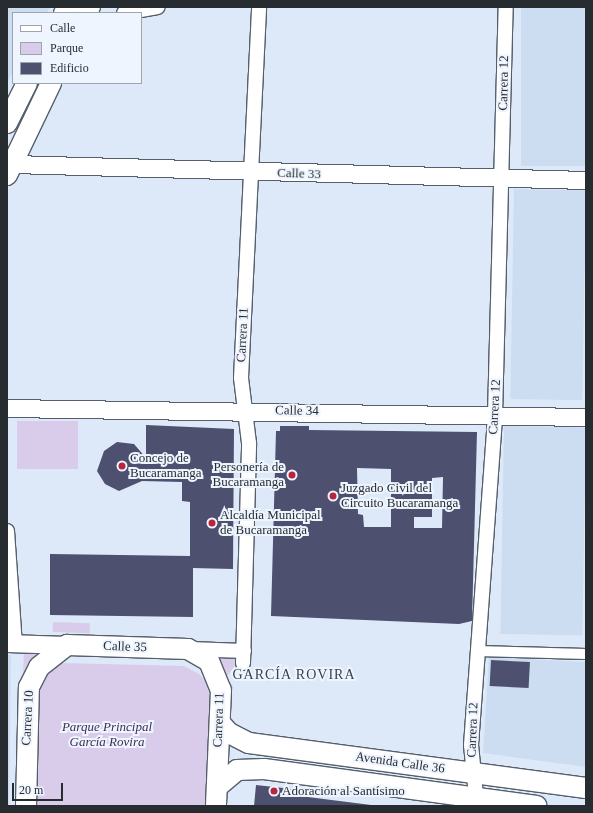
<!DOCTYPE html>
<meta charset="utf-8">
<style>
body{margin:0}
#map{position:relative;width:593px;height:813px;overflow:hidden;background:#dde9f8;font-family:Georgia,serif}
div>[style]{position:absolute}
.built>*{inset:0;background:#ccddf2;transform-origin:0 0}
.green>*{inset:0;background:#d8ccea;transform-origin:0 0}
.building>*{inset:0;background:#4d506e;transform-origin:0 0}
.roads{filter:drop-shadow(1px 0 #555f6c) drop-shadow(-1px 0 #555f6c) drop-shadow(0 1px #555f6c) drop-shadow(0 -1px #555f6c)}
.pedestrian>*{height:10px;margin:-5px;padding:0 5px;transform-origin:5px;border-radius:5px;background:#fff}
.minor>*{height:14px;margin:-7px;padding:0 7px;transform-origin:7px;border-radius:7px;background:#fff}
.tertiary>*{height:17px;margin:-8.5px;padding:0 8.5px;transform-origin:8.5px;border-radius:8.5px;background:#fff}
.secondary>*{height:20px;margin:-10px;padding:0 10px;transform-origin:10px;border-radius:10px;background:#fff}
.dots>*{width:11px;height:11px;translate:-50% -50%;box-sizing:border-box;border:2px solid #eef5ff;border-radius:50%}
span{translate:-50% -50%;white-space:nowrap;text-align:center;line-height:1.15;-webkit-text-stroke:4px #eef5ff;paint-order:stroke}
.street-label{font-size:13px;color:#272c31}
.poi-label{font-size:13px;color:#272c31}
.left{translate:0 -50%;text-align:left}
.right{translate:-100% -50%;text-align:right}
.park-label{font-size:13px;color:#402b58;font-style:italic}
.neighbourhood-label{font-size:14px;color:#39424f;letter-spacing:1px}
.frame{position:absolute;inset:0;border:8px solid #272c31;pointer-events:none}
.legend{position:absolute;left:12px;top:12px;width:130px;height:72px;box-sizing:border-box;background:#eef5ff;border:1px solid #9ea5ad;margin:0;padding:5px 7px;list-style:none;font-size:12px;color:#272c31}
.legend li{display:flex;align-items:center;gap:8px;height:20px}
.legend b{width:20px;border:1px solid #9ea5ad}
.scale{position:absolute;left:12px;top:783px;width:51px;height:18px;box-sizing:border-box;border:2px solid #272c31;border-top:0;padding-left:5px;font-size:12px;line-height:14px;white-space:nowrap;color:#272c31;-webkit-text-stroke:3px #eef5ff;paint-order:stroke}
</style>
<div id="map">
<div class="built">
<i style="clip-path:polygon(7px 7px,50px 7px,47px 13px,13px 13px,13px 72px,7px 83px)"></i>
<i style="left:521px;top:7px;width:65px;height:159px"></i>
<i style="left:514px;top:189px;width:72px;height:210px;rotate:1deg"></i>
<i style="left:504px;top:426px;width:82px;height:208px;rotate:1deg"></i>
<i style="clip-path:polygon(7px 655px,11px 655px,9px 806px,7px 806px)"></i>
<i style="clip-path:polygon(489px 657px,586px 662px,586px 767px,483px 753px)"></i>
</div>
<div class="green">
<i style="left:17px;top:421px;width:61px;height:48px"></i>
<i style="left:53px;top:622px;width:37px;height:10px;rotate:2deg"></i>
<i style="clip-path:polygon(24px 651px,45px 652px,23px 678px)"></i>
<i style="clip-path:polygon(205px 653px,238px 654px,238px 661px,225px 679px)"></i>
<i style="clip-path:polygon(62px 663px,184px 666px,199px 674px,207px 683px,210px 699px,205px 806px,36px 806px,36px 694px,50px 669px)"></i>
</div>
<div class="building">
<i style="clip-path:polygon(146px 425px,234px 429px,233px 569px,193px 568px,193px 617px,50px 615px,50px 554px,190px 556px,190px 502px,182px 501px,182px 482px,142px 481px,119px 491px,105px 484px,97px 471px,104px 451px,117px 442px,134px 444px,146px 458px)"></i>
<i style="clip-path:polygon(evenodd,280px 426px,309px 426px,309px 430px,477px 432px,472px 621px,459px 624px,271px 616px,276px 431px,280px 431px,280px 426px,357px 468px,391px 469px,391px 527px,364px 527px,363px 515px,358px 514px,357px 468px,280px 426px,443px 477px,442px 528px,414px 528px,414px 517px,432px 517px,432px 478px,443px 477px)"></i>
<i style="left:491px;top:660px;width:39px;height:26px;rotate:3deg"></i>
<i style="clip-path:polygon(256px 785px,292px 789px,292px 795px,379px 806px,254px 806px)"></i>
</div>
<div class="roads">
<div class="pedestrian">
<i style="left:478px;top:651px;width:108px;rotate:1.6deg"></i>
</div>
<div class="minor">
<i style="left:124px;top:13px;width:34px;rotate:-10deg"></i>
<i style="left:7px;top:531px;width:113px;rotate:86deg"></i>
<i style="left:190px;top:649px;width:54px;rotate:2.1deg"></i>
<i style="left:243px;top:663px;width:220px;rotate:-88.4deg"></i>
<i style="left:249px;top:443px;width:65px;rotate:-97deg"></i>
<i style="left:241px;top:378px;width:371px;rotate:-87.2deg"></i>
<i style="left:477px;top:806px;width:61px;rotate:-95.6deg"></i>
<i style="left:471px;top:745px;width:331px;rotate:-85.8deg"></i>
<i style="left:495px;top:415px;width:408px;rotate:-88.5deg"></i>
</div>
<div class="tertiary">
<i style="left:12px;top:164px;width:574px;rotate:1.6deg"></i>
<i style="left:7px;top:408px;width:579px;rotate:0.89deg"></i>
<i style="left:7px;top:643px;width:60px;rotate:1.9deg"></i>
</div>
<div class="secondary">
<i style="left:64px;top:13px;width:7px;rotate:-56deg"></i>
<i style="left:86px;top:13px;width:7px;rotate:-56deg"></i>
<i style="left:7px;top:123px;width:45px;rotate:-63.4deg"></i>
<i style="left:7px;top:175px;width:102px;rotate:-64.4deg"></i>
<i style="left:220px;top:723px;width:13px;rotate:48deg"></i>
<i style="left:229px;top:733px;width:22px;rotate:27deg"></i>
<i style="left:249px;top:743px;width:340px;rotate:7.6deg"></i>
<i style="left:217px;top:787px;width:26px;rotate:-40deg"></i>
<i style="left:237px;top:770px;width:27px;rotate:-2deg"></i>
<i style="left:264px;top:769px;width:275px;rotate:7.7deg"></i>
<i style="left:26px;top:806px;width:119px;rotate:-88.6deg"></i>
<i style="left:29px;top:687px;width:22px;rotate:-63deg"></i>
<i style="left:39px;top:667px;width:36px;rotate:-38deg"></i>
<i style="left:67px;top:645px;width:121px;rotate:1.9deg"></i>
<i style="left:188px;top:649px;width:24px;rotate:30deg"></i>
<i style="left:209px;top:661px;width:31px;rotate:68deg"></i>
<i style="left:221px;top:690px;width:116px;rotate:92.5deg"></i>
</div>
</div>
<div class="dots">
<i style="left:122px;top:466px;background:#b8263d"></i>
<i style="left:292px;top:475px;background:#b8263d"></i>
<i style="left:333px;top:496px;background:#b8263d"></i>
<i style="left:212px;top:523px;background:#b8263d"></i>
<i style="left:274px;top:791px;background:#b8263d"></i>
</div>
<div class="street-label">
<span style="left:504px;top:83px;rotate:-89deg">Carrera 12</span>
<span style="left:299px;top:174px;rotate:2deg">Calle 33</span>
<span style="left:243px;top:335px;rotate:-87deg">Carrera 11</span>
<span style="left:495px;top:407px;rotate:-87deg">Carrera 12</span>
<span style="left:297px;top:411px;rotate:1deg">Calle 34</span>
<span style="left:125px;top:647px;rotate:2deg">Calle 35</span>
<span style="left:28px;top:718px;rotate:-87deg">Carrera 10</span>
<span style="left:219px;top:720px;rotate:-88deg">Carrera 11</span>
<span style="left:473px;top:730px;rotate:-88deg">Carrera 12</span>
<span style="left:400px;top:763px;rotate:8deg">Avenida Calle 36</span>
</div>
<div class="poi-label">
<span class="left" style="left:130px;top:466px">Concejo de<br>Bucaramanga</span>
<span class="right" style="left:284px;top:475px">Personería de<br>Bucaramanga</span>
<span class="left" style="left:341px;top:496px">Juzgado Civil del<br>Circuito Bucaramanga</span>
<span class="left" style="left:220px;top:523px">Alcaldía Municipal<br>de Bucaramanga</span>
<span class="left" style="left:282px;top:791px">Adoración al Santísimo</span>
</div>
<div class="park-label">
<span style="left:107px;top:735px">Parque Principal<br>García Rovira</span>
</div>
<div class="neighbourhood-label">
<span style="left:294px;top:675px">GARCÍA ROVIRA</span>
</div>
<div class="frame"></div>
<ul class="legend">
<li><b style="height:5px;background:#fff"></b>Calle</li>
<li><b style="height:11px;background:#d8ccea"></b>Parque</li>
<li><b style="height:11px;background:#4d506e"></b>Edificio</li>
</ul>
<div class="scale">20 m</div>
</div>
